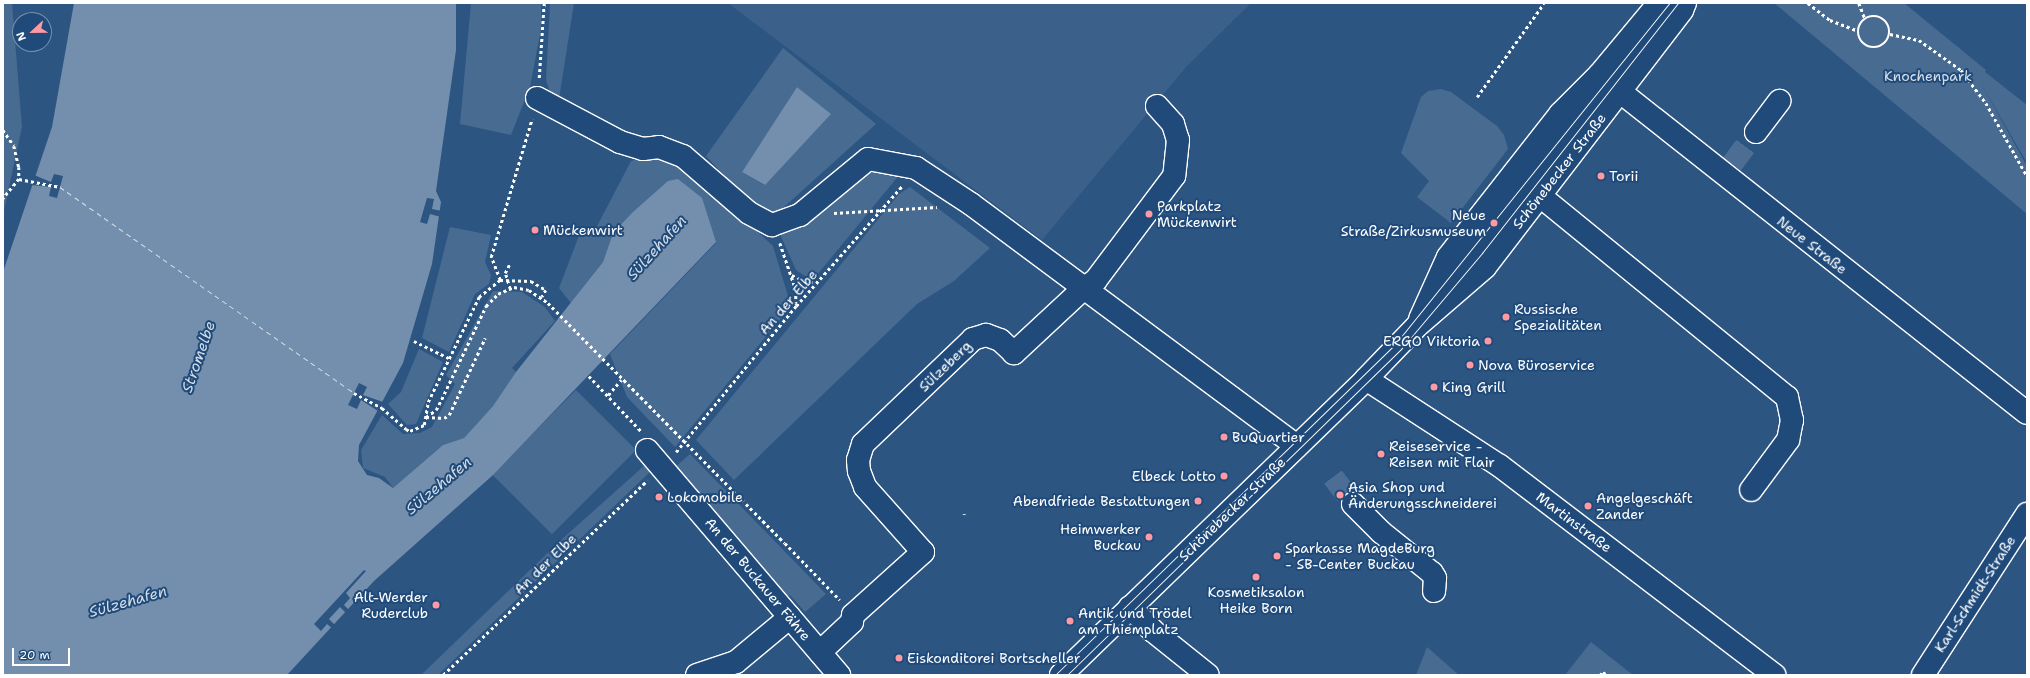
<!DOCTYPE html>
<meta charset="utf-8">
<style>
body{margin:0}
#map{position:relative;width:2030px;height:678px;overflow:hidden;background:#2c5582;font-family:"Shantell Sans",sans-serif}
div>[style]{position:absolute}
.built>*{inset:0;background:#3b618b}
.green>*{inset:0;background:#486b92;transform-origin:0 0}
.water>*{inset:0;background:#748fad}
.pier>*{inset:0;background:#2c5582}
.ferry>*{height:1px;margin-top:-0.5px;transform-origin:0;background:repeating-linear-gradient(90deg,#d5dde6 0 5px,transparent 0 9px)}
.minor-tunnel>*{height:22px;margin-top:-11px;transform-origin:0;background:repeating-linear-gradient(90deg,#4c6e95 0 22px,transparent 0 33px)}
.path>*{height:2.5px;margin-top:-1.25px;transform-origin:0;background:repeating-linear-gradient(90deg,#fff 0 3px,transparent 0 6px)}
.path>.ring{margin:-1.25px;padding:0;box-sizing:content-box;background:none;border:2.5px solid #fff;border-radius:50%}
.roads{filter:drop-shadow(1px 0 #fff) drop-shadow(-1px 0 #fff) drop-shadow(0 1px #fff) drop-shadow(0 -1px #fff)}
.minor>*{height:22px;margin:-11px;padding:0 11px;transform-origin:11px;border-radius:11px;background:#1f4a7a}
.major>*{height:22px;margin:-11px;padding:0 11px;transform-origin:11px;border-radius:11px;background:#1f4a7a}
.tram>*{height:1px;margin:-0.5px;padding:0 0.5px;transform-origin:0.5px;border-radius:0.5px;background:#fff}
.path-bridge>*{height:2.5px;margin-top:-1.25px;transform-origin:0;background:repeating-linear-gradient(90deg,#fff 0 3px,transparent 0 6px)}
.dots>*{width:11px;height:11px;translate:-50% -50%;box-sizing:border-box;border:2px solid #1f4a7a;border-radius:50%}
span{translate:-50% -50%;white-space:nowrap;text-align:center;line-height:1.15;-webkit-text-stroke:4px #1f4a7a;paint-order:stroke}
.park-label{font-size:14px;color:#dae1e9}
.street-label{font-size:14px;color:#fff}
.poi-label{font-size:14px;color:#fff}
.left{translate:0 -50%;text-align:left}
.right{translate:-100% -50%;text-align:right}
.water-label{font-size:15px;color:#d5dde6;font-style:italic}
.frame{position:absolute;inset:0;border:4px solid #fff;pointer-events:none}
.north{position:absolute;left:12px;top:12px;width:40px;height:40px;box-sizing:border-box;background:#1f4a7a;border:1px solid #7992af;border-radius:50%;rotate:248deg;font-size:11px;font-weight:700;line-height:16px;text-align:center;color:#fff}
.north::after{content:'';display:block;margin:auto;width:14px;height:18px;background:#ff9aa2;clip-path:polygon(50% 0,100% 100%,50% 72%,0 100%)}
.scale{position:absolute;left:12px;top:648px;width:58px;height:18px;box-sizing:border-box;border:2px solid #fff;border-top:0;padding-left:5px;font-size:12px;line-height:14px;white-space:nowrap;color:#fff;-webkit-text-stroke:3px #1f4a7a;paint-order:stroke}
</style>
<div id="map">
<div class="built">
<i style="clip-path:polygon(728px 3px,1251px 3px,1186px 67px,1042px 240px)"></i>
</div>
<div class="green">
<i style="clip-path:polygon(3px 3px,12px 3px,22px 127px,3px 215px)"></i>
<i style="clip-path:polygon(471px 3px,541px 3px,541px 29px,530px 87px,511px 135px,460px 124px)"></i>
<i style="clip-path:polygon(550px 3px,574px 3px,559px 99px,550px 92px,546px 80px)"></i>
<i style="clip-path:polygon(1774px 3px,1904px 3px,1986px 70px,1985px 72px,2027px 105px,2027px 163px,1979px 80px,2027px 166px,2027px 214px)"></i>
<i style="clip-path:polygon(evenodd,783px 48px,876px 124px,773px 217px,732px 184px,706px 156px,783px 48px,797px 87px,830px 114px,764px 185px,742px 172px,797px 87px)"></i>
<i style="clip-path:polygon(1441px 89px,1451px 92px,1497px 126px,1504px 135px,1508px 149px,1451px 223px,1417px 197px,1429px 181px,1401px 153px,1421px 97px,1428px 91px)"></i>
<i style="clip-path:polygon(660px 153px,684px 165px,773px 246px,791px 306px,675px 447px,627px 397px,610px 354px,716px 243px,613px 233px,603px 262px,571px 303px,559px 288px,580px 233px,593px 234px,631px 161px)"></i>
<i style="clip-path:polygon(867px 168px,900px 174px,817px 275px,805px 276px,796px 270px,779px 232px)"></i>
<i style="clip-path:polygon(910px 187px,990px 248px,954px 281px,917px 304px,734px 480px,696px 440px,899px 194px)"></i>
<i style="clip-path:polygon(450px 227px,491px 235px,485px 262px,491px 275px,489px 284px,475px 294px,449px 352px,422px 338px)"></i>
<i style="clip-path:polygon(493px 291px,522px 292px,545px 307px,555px 321px,512px 368px,516px 372px,493px 406px,464px 438px,443px 445px,393px 488px,385px 477px,363px 468px,361px 450px,382px 415px,403px 434px,420px 433px,432px 427px,455px 384px,446px 375px)"></i>
<i style="clip-path:polygon(419px 349px,443px 362px,416px 424px,407px 425px,388px 404px,401px 392px)"></i>
<i style="left:576px;top:390px;width:85px;height:119px;rotate:45deg"></i>
<i style="clip-path:polygon(690px 454px,826px 594px,805px 612px,790px 595px,785px 599px,673px 469px)"></i>
<i style="clip-path:polygon(646px 464px,651px 471px,438px 675px,421px 675px,560px 541px)"></i>
<i style="clip-path:polygon(1591px 642px,1633px 675px,1565px 675px)"></i>
<i style="clip-path:polygon(1427px 647px,1459px 675px,1416px 675px)"></i>
</div>
<div class="water">
<i style="clip-path:polygon(74px 3px,456px 3px,456px 50px,436px 191px,441px 202px,432px 264px,403px 363px,359px 445px,358px 461px,367px 475px,379px 478px,393px 488px,443px 445px,464px 438px,493px 406px,516px 372px,603px 262px,613px 233px,633px 212px,668px 181px,678px 179px,702px 198px,716px 242px,493px 475px,374px 581px,287px 675px,3px 675px,3px 272px,52px 127px)"></i>
<i style="clip-path:polygon(797px 87px,831px 114px,765px 185px,742px 172px)"></i>
</div>
<div class="pier">
<i style="clip-path:polygon(54px 174px,63px 176px,57px 198px,49px 196px,51px 187px,31px 185px,34px 175px,51px 182px)"></i>
<i style="clip-path:polygon(427px 198px,434px 199px,432px 209px,442px 211px,441px 217px,430px 214px,427px 224px,420px 222px)"></i>
<i style="clip-path:polygon(359px 383px,367px 387px,363px 395px,383px 402px,378px 411px,361px 400px,357px 409px,348px 405px)"></i>
<i style="clip-path:polygon(364px 570px,366px 571px,346px 593px,350px 598px,344px 605px,350px 611px,347px 614px,340px 607px,329px 619px,336px 626px,333px 629px,327px 624px,321px 631px,314px 624px)"></i>
</div>
<div class="ferry">
<i style="left:60px;top:187px;width:359px;rotate:35deg"></i>
</div>
<div class="minor-tunnel">
<i style="left:1732px;top:164px;width:40px;rotate:-53deg"></i>
<i style="left:1333px;top:477px;width:34px;rotate:53deg"></i>
</div>
<div class="path">
<i style="left:1808px;top:3px;width:28px;rotate:38deg"></i>
<i style="left:1830px;top:20px;width:30px;rotate:21deg"></i>
<i style="left:1859px;top:3px;width:17px;rotate:69deg"></i>
<i class="ring" style="left:1858px;top:16px;width:29.5px;height:29.5px"></i>
<i style="left:1890px;top:34px;width:30px;rotate:12deg"></i>
<i style="left:1919px;top:40px;width:52px;rotate:35.5deg"></i>
<i style="left:1961px;top:70px;width:41px;rotate:52.9deg"></i>
<i style="left:1986px;top:103px;width:84px;rotate:60.7deg"></i>
<i style="left:539px;top:78px;width:75px;rotate:-86.2deg"></i>
<i style="left:1477px;top:97px;width:115px;rotate:-54.5deg"></i>
<i style="left:3px;top:130px;width:19px;rotate:55deg"></i>
<i style="left:14px;top:146px;width:22px;rotate:77deg"></i>
<i style="left:19px;top:167px;width:12px;rotate:90deg"></i>
<i style="left:19px;top:179px;width:26px;rotate:129deg"></i>
<i style="left:19px;top:179px;width:42px;rotate:11deg"></i>
<i style="left:834px;top:213px;width:103px;rotate:-3.3deg"></i>
<i style="left:780px;top:243px;width:50px;rotate:71.2deg"></i>
<i style="left:796px;top:290px;width:15px;rotate:90deg"></i>
<i style="left:792px;top:275px;width:13px;rotate:27deg"></i>
<i style="left:804px;top:281px;width:13px;rotate:4deg"></i>
<i style="left:500px;top:280px;width:31px;rotate:2deg"></i>
<i style="left:531px;top:281px;width:17px;rotate:31deg"></i>
<i style="left:546px;top:290px;width:8px;rotate:120deg"></i>
<i style="left:414px;top:341px;width:39px;rotate:26deg"></i>
<i style="left:589px;top:376px;width:76px;rotate:46.6deg"></i>
<i style="left:354px;top:393px;width:32px;rotate:28deg"></i>
<i style="left:382px;top:408px;width:32px;rotate:41deg"></i>
<i style="left:406px;top:429px;width:4px;rotate:27deg"></i>
<i style="left:410px;top:431px;width:15px;rotate:-23deg"></i>
<i style="left:424px;top:425px;width:23px;rotate:-80deg"></i>
<i style="left:428px;top:402px;width:117px;rotate:-64.1deg"></i>
<i style="left:479px;top:297px;width:27px;rotate:-39deg"></i>
<i style="left:500px;top:280px;width:25px;rotate:-111deg"></i>
<i style="left:491px;top:257px;width:144px;rotate:-73.5deg"></i>
<i style="left:608px;top:395px;width:20px;rotate:-49deg"></i>
<i style="left:426px;top:417px;width:18px;rotate:3deg"></i>
<i style="left:444px;top:418px;width:6px;rotate:-31deg"></i>
<i style="left:449px;top:415px;width:85px;rotate:-64.9deg"></i>
<i style="left:426px;top:417px;width:12px;rotate:-35deg"></i>
<i style="left:436px;top:410px;width:18px;rotate:-63deg"></i>
<i style="left:676px;top:452px;width:189px;rotate:-50.6deg"></i>
<i style="left:796px;top:306px;width:160px;rotate:-48.5deg"></i>
<i style="left:964px;top:515px;width:1px;rotate:-90deg"></i>
<i style="left:785px;top:543px;width:79px;rotate:46deg"></i>
<i style="left:443px;top:675px;width:282px;rotate:-43.6deg"></i>
<i style="left:1600px;top:675px;width:4px;rotate:-45deg"></i>
<i style="left:1603px;top:672px;width:5px;rotate:37deg"></i>
</div>
<div class="roads">
<div class="minor">
<i style="left:1599px;top:75px;width:545px;rotate:38.3deg"></i>
<i style="left:537px;top:98px;width:94px;rotate:27.9deg"></i>
<i style="left:620px;top:142px;width:24px;rotate:17deg"></i>
<i style="left:643px;top:149px;width:16px;rotate:-7deg"></i>
<i style="left:659px;top:147px;width:26px;rotate:21deg"></i>
<i style="left:683px;top:156px;width:87px;rotate:40.8deg"></i>
<i style="left:749px;top:213px;width:26px;rotate:28deg"></i>
<i style="left:772px;top:225px;width:30px;rotate:-20deg"></i>
<i style="left:800px;top:215px;width:88px;rotate:-39.5deg"></i>
<i style="left:868px;top:159px;width:49px;rotate:10.6deg"></i>
<i style="left:916px;top:168px;width:66px;rotate:33.2deg"></i>
<i style="left:971px;top:204px;width:141px;rotate:36.6deg"></i>
<i style="left:1084px;top:288px;width:96px;rotate:137.1deg"></i>
<i style="left:1014px;top:353px;width:19px;rotate:-137deg"></i>
<i style="left:1000px;top:340px;width:15px;rotate:-160deg"></i>
<i style="left:986px;top:335px;width:14px;rotate:163deg"></i>
<i style="left:973px;top:339px;width:152px;rotate:136.3deg"></i>
<i style="left:863px;top:444px;width:17px;rotate:107deg"></i>
<i style="left:858px;top:460px;width:11px;rotate:85deg"></i>
<i style="left:859px;top:471px;width:17px;rotate:69deg"></i>
<i style="left:865px;top:487px;width:87px;rotate:48.3deg"></i>
<i style="left:923px;top:552px;width:94px;rotate:138deg"></i>
<i style="left:853px;top:615px;width:7px;rotate:98deg"></i>
<i style="left:852px;top:622px;width:44px;rotate:136.8deg"></i>
<i style="left:1157px;top:106px;width:24px;rotate:48deg"></i>
<i style="left:1173px;top:124px;width:17px;rotate:73deg"></i>
<i style="left:1178px;top:140px;width:36px;rotate:96deg"></i>
<i style="left:1174px;top:176px;width:130px;rotate:126.9deg"></i>
<i style="left:1096px;top:280px;width:14px;rotate:146deg"></i>
<i style="left:1084px;top:288px;width:265px;rotate:36.6deg"></i>
<i style="left:1756px;top:132px;width:39px;rotate:-53deg"></i>
<i style="left:1539px;top:195px;width:320px;rotate:39.2deg"></i>
<i style="left:1787px;top:397px;width:24px;rotate:78deg"></i>
<i style="left:1792px;top:420px;width:20px;rotate:101deg"></i>
<i style="left:1788px;top:440px;width:62px;rotate:126.5deg"></i>
<i style="left:1432px;top:307px;width:387px;rotate:-51.7deg"></i>
<i style="left:1366px;top:379px;width:160px;rotate:33deg"></i>
<i style="left:1500px;top:466px;width:345px;rotate:37.3deg"></i>
<i style="left:647px;top:450px;width:296px;rotate:49.5deg"></i>
<i style="left:1353px;top:504px;width:40px;rotate:45deg"></i>
<i style="left:1381px;top:532px;width:65px;rotate:38.8deg"></i>
<i style="left:1432px;top:573px;width:6px;rotate:59deg"></i>
<i style="left:1435px;top:578px;width:13px;rotate:94deg"></i>
<i style="left:1130px;top:607px;width:33px;rotate:46deg"></i>
<i style="left:1153px;top:631px;width:70px;rotate:38.7deg"></i>
<i style="left:697px;top:675px;width:41px;rotate:-18.4deg"></i>
<i style="left:736px;top:662px;width:70px;rotate:-39.8deg"></i>
<i style="left:1923px;top:675px;width:192px;rotate:-57.1deg"></i>
</div>
<div class="major">
<i style="left:1420px;top:319px;width:68px;rotate:-65.7deg"></i>
<i style="left:1448px;top:257px;width:182px;rotate:-51.9deg"></i>
<i style="left:1560px;top:114px;width:55px;rotate:-45deg"></i>
<i style="left:1599px;top:75px;width:94px;rotate:-50.2deg"></i>
<i style="left:1061px;top:675px;width:425px;rotate:-44.1deg"></i>
<i style="left:1366px;top:379px;width:74px;rotate:-46.1deg"></i>
<i style="left:1417px;top:326px;width:90px;rotate:-40.9deg"></i>
<i style="left:1485px;top:267px;width:324px;rotate:-52.5deg"></i>
<i style="left:1682px;top:10px;width:8px;rotate:-67deg"></i>
</div>
</div>
<div class="tram">
<i style="left:1055px;top:675px;width:476px;rotate:-44.2deg"></i>
<i style="left:1396px;top:343px;width:436px;rotate:-51.2deg"></i>
<i style="left:1067px;top:675px;width:467px;rotate:-44.3deg"></i>
<i style="left:1401px;top:349px;width:126px;rotate:-49.8deg"></i>
<i style="left:1482px;top:253px;width:318px;rotate:-51.9deg"></i>
</div>
<div class="path-bridge">
<i style="left:510px;top:289px;width:17px;rotate:-107deg"></i>
<i style="left:505px;top:273px;width:11px;rotate:-63deg"></i>
<i style="left:444px;top:394px;width:98px;rotate:-64.5deg"></i>
<i style="left:486px;top:306px;width:17px;rotate:-45deg"></i>
<i style="left:498px;top:294px;width:17px;rotate:-24deg"></i>
<i style="left:514px;top:287px;width:15px;rotate:11deg"></i>
<i style="left:529px;top:290px;width:23px;rotate:34deg"></i>
<i style="left:548px;top:303px;width:337px;rotate:45.4deg"></i>
</div>
<div class="dots">
<i style="left:1601px;top:176px;background:#ff9aa2"></i>
<i style="left:1149px;top:214px;background:#ff9aa2"></i>
<i style="left:1494px;top:223px;background:#ff9aa2"></i>
<i style="left:535px;top:230px;background:#ff9aa2"></i>
<i style="left:1506px;top:317px;background:#ff9aa2"></i>
<i style="left:1488px;top:341px;background:#ff9aa2"></i>
<i style="left:1470px;top:365px;background:#ff9aa2"></i>
<i style="left:1434px;top:387px;background:#ff9aa2"></i>
<i style="left:1224px;top:437px;background:#ff9aa2"></i>
<i style="left:1381px;top:454px;background:#ff9aa2"></i>
<i style="left:1224px;top:476px;background:#ff9aa2"></i>
<i style="left:1340px;top:495px;background:#ff9aa2"></i>
<i style="left:659px;top:497px;background:#ff9aa2"></i>
<i style="left:1198px;top:501px;background:#ff9aa2"></i>
<i style="left:1588px;top:506px;background:#ff9aa2"></i>
<i style="left:1149px;top:537px;background:#ff9aa2"></i>
<i style="left:1277px;top:556px;background:#ff9aa2"></i>
<i style="left:1256px;top:577px;background:#ff9aa2"></i>
<i style="left:436px;top:605px;background:#ff9aa2"></i>
<i style="left:1070px;top:621px;background:#ff9aa2"></i>
<i style="left:899px;top:658px;background:#ff9aa2"></i>
</div>
<div class="park-label">
<span style="left:1928px;top:76px">Knochenpark</span>
</div>
<div class="street-label">
<span style="left:1559px;top:171px;rotate:-52deg">Schönebecker Straße</span>
<span style="left:1812px;top:245px;rotate:38deg">Neue Straße</span>
<span style="left:788px;top:302px;rotate:-49deg">An der Elbe</span>
<span style="left:945px;top:366px;rotate:-44deg">Sülzeberg</span>
<span style="left:1232px;top:509px;rotate:-44deg">Schönebecker Straße</span>
<span style="left:1574px;top:522px;rotate:37deg">Martinstraße</span>
<span style="left:545px;top:564px;rotate:-44deg">An der Elbe</span>
<span style="left:758px;top:579px;rotate:50deg">An der Buckauer Fähre</span>
<span style="left:1975px;top:594px;rotate:-57deg">Karl-Schmidt-Straße</span>
</div>
<div class="poi-label">
<span class="left" style="left:1609px;top:176px">Torii</span>
<span class="left" style="left:1157px;top:214px">Parkplatz<br>Mückenwirt</span>
<span class="right" style="left:1486px;top:223px">Neue<br>Straße/Zirkusmuseum</span>
<span class="left" style="left:543px;top:230px">Mückenwirt</span>
<span class="left" style="left:1514px;top:317px">Russische<br>Spezialitäten</span>
<span class="right" style="left:1480px;top:341px">ERGO Viktoria</span>
<span class="left" style="left:1478px;top:365px">Nova Büroservice</span>
<span class="left" style="left:1442px;top:387px">King Grill</span>
<span class="left" style="left:1232px;top:437px">BuQuartier</span>
<span class="left" style="left:1389px;top:454px">Reiseservice -<br>Reisen mit Flair</span>
<span class="right" style="left:1216px;top:476px">Elbeck Lotto</span>
<span class="left" style="left:1348px;top:495px">Asia Shop und<br>Änderungsschneiderei</span>
<span class="left" style="left:667px;top:497px">Lokomobile</span>
<span class="left" style="left:1596px;top:506px">Angelgeschäft<br>Zander</span>
<span class="right" style="left:1190px;top:501px">Abendfriede Bestattungen</span>
<span class="right" style="left:1141px;top:537px">Heimwerker<br>Buckau</span>
<span class="left" style="left:1285px;top:556px">Sparkasse MagdeBurg<br>- SB-Center Buckau</span>
<span style="left:1256px;top:600px">Kosmetiksalon<br>Heike Born</span>
<span class="right" style="left:428px;top:605px">Alt-Werder<br>Ruderclub</span>
<span class="left" style="left:1078px;top:621px">Antik und Trödel<br>am Thiemplatz</span>
<span class="left" style="left:907px;top:658px">Eiskonditorei Bortscheller</span>
</div>
<div class="water-label">
<span style="left:657px;top:248px;rotate:-48deg">Sülzehafen</span>
<span style="left:199px;top:357px;rotate:-71deg">Stromelbe</span>
<span style="left:439px;top:486px;rotate:-40deg">Sülzehafen</span>
<span style="left:128px;top:602px;rotate:-16deg">Sülzehafen</span>
</div>
<div class="frame"></div>
<div class="north">N</div>
<div class="scale">20 m</div>
</div>
